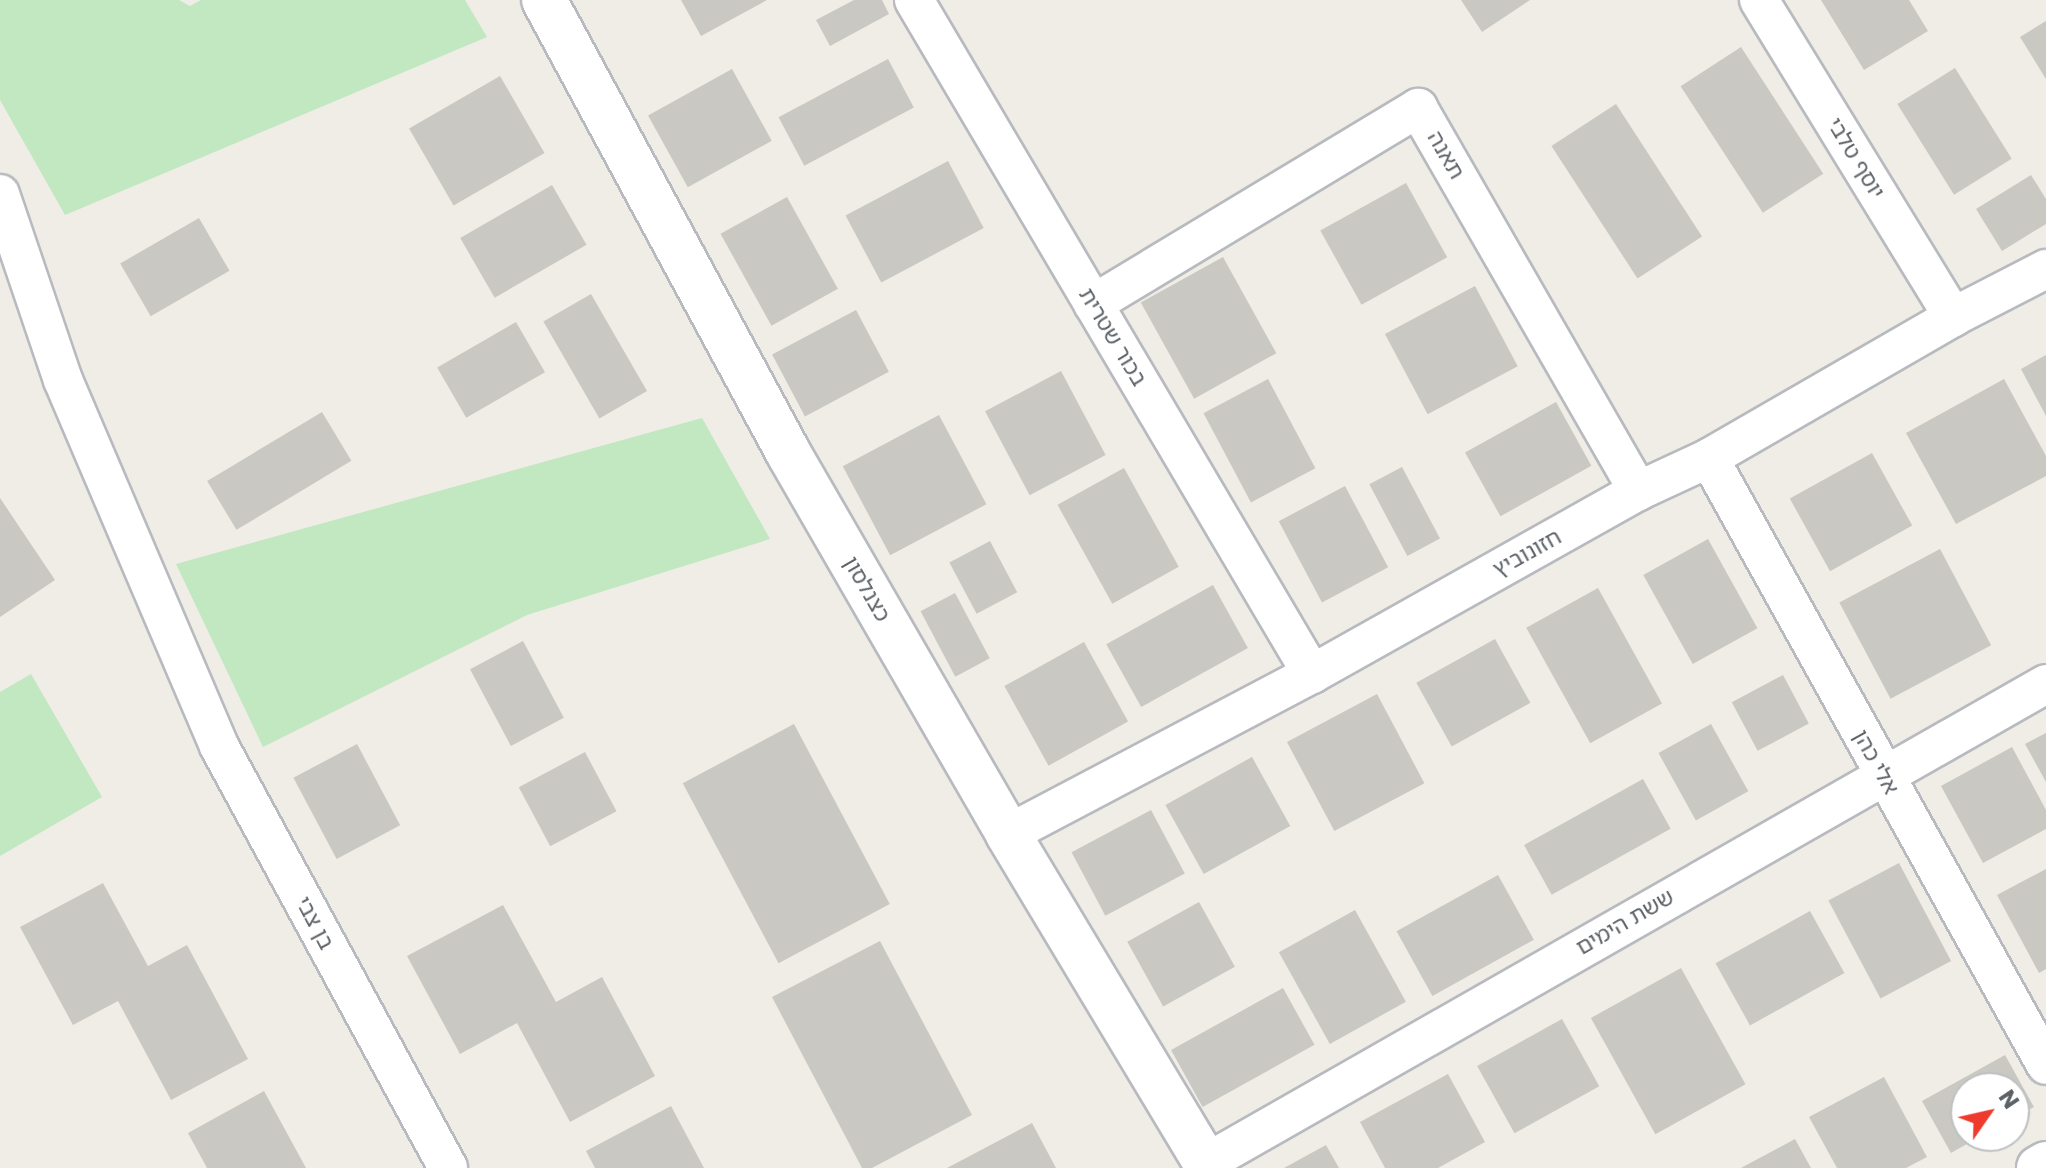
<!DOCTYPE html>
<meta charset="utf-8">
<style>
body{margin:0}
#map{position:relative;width:2046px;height:1168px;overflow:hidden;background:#efede5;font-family:Poppins,"Noto Sans Hebrew",sans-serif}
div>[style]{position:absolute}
.green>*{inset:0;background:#c1e8c1}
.building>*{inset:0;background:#cac8c2;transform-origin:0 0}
.roads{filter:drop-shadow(2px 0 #b7babf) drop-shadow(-2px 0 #b7babf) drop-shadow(0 2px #b7babf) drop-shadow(0 -2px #b7babf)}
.street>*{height:38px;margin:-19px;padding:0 19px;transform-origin:19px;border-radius:19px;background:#fff}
.secondary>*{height:44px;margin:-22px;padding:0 22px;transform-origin:22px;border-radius:22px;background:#fff}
span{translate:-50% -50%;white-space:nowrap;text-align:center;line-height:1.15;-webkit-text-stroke:6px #fff;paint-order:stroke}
.street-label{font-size:22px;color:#5c6166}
.north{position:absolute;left:1950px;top:1072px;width:80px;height:80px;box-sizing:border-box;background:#fff;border:2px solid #bec0c2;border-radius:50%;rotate:56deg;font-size:22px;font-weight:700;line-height:32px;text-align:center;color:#5c6166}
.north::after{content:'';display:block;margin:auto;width:28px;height:36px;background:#ef3b2b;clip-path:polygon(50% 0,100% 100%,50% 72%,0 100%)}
</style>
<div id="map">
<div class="green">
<i style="clip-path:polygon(0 0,179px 0,190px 6px,201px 0,465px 0,487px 37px,65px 215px,0 100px)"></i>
<i style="clip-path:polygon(702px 418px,770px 539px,527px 615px,263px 747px,176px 564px)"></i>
<i style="clip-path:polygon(31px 674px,102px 797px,0 856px,0 692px)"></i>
</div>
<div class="building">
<i style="clip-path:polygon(681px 0,767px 0,701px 36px)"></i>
<i style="clip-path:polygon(854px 0,882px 0,889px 14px,830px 46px,816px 20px)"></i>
<i style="clip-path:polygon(1461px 0,1530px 0,1482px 32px)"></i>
<i style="clip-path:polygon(1821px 0,1909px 0,1928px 31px,1864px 70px)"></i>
<i style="clip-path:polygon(2046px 21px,2046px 79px,2020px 37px)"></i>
<i style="left:1741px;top:47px;width:151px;height:72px;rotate:57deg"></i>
<i style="left:888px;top:59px;width:55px;height:124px;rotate:62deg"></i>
<i style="left:1955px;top:68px;width:107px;height:68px;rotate:58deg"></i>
<i style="left:732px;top:69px;width:82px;height:96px;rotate:61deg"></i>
<i style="left:500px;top:76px;width:89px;height:105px;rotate:60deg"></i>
<i style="left:1616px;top:104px;width:158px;height:77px;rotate:57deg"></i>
<i style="left:948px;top:161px;width:76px;height:116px;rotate:62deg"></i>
<i style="clip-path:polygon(2031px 175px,2046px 199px,2046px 224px,2002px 251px,1976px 209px)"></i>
<i style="left:1406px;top:183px;width:85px;height:98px;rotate:61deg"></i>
<i style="left:552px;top:185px;width:69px;height:106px;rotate:60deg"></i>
<i style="left:787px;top:197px;width:105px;height:76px;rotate:61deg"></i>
<i style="left:199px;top:218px;width:61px;height:91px;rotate:60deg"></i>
<i style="left:1223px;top:257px;width:110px;height:94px;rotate:61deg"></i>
<i style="left:1475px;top:286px;width:91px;height:102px;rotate:62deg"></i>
<i style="left:591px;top:294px;width:112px;height:55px;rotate:60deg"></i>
<i style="left:856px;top:310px;width:70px;height:95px;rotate:62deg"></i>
<i style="left:516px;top:322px;width:58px;height:91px;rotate:60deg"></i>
<i style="clip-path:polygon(2046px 355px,2046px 416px,2021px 369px)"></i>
<i style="left:1061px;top:371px;width:95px;height:86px;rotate:62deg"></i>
<i style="left:1268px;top:379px;width:101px;height:73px;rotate:62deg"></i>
<i style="clip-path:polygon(2004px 379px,2046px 456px,2046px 476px,1956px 524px,1906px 433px)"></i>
<i style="left:1556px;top:402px;width:73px;height:104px;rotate:61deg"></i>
<i style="left:322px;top:412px;width:57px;height:134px;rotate:59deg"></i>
<i style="left:939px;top:415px;width:101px;height:109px;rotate:62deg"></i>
<i style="left:1872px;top:453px;width:83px;height:94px;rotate:61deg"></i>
<i style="left:1402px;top:467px;width:81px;height:37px;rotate:62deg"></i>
<i style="left:1124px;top:468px;width:113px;height:76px;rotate:61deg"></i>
<i style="left:1345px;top:486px;width:92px;height:75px;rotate:62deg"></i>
<i style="clip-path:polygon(0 498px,55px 580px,0 617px)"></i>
<i style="left:1708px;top:539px;width:102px;height:74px;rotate:61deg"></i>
<i style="left:990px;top:541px;width:58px;height:46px;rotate:62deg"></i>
<i style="left:1940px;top:549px;width:109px;height:114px;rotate:62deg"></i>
<i style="left:1213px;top:585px;width:72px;height:122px;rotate:61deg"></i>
<i style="left:1598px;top:588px;width:132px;height:82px;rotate:61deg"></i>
<i style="left:955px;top:593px;width:74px;height:39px;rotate:62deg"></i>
<i style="left:1495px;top:639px;width:73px;height:90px;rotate:61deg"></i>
<i style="left:523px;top:641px;width:87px;height:60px;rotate:62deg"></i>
<i style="left:1084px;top:642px;width:91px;height:91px;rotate:61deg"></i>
<i style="left:1783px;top:675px;width:55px;height:58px;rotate:62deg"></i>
<i style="left:1377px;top:694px;width:101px;height:102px;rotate:62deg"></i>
<i style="left:794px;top:724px;width:204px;height:126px;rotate:62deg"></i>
<i style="left:1711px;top:724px;width:77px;height:60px;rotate:61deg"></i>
<i style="clip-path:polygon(2046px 733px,2046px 782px,2025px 744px)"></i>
<i style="left:357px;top:744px;width:92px;height:72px;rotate:62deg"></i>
<i style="clip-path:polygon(2012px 747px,2046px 810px,2046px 829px,1983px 863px,1941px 786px)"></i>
<i style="left:585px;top:752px;width:67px;height:75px;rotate:62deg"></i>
<i style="left:1252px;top:757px;width:79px;height:99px;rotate:61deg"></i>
<i style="left:1643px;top:779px;width:57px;height:136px;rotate:61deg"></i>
<i style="left:1151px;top:810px;width:72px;height:90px;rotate:62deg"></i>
<i style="left:1899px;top:863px;width:111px;height:80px;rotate:62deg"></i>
<i style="clip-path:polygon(2046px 869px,2046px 969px,2039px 973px,1997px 895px)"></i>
<i style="left:1498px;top:875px;width:74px;height:116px;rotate:61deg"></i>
<i style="clip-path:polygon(103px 883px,148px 966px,187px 945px,248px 1059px,171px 1100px,118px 1001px,73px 1025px,20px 927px)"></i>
<i style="left:1199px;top:902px;width:74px;height:82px;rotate:61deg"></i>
<i style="clip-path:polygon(503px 905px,556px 1002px,602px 977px,655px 1076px,570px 1122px,517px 1023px,460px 1054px,407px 956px)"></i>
<i style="left:1355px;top:910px;width:105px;height:87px;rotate:61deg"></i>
<i style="left:1810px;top:911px;width:71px;height:108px;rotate:61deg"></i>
<i style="clip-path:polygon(880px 941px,972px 1115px,872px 1168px,862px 1168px,772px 997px)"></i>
<i style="left:1681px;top:968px;width:133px;height:103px;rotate:61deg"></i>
<i style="left:1283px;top:988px;width:65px;height:128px;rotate:61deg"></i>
<i style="left:1562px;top:1019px;width:77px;height:97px;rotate:61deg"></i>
<i style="clip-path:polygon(2005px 1055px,2034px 1107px,2014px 1118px,2014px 1088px,1966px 1088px,1966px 1136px,1981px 1136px,1951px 1153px,1922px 1101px)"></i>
<i style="clip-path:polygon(1448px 1074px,1485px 1142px,1438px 1168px,1385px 1168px,1360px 1122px)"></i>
<i style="clip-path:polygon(1884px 1077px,1927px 1157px,1906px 1168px,1837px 1168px,1809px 1117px)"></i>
<i style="clip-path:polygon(264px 1091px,306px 1168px,207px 1168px,188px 1133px)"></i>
<i style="clip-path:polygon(671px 1106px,704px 1168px,595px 1168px,586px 1151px)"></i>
<i style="clip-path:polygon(1032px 1123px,1056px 1168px,947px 1168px)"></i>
<i style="clip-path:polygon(1795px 1139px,1811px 1168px,1741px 1168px)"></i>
<i style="clip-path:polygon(1326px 1145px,1339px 1168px,1284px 1168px)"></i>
</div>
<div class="roads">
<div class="street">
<i style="left:914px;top:0;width:783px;rotate:59.44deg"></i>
<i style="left:1759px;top:0;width:372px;rotate:58.5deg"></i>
<i style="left:0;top:194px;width:196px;rotate:71.3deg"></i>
<i style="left:63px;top:380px;width:398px;rotate:66.9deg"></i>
<i style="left:219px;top:746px;width:480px;rotate:61.5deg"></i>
<i style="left:1093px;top:304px;width:380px;rotate:-31.1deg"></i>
<i style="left:1418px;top:108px;width:442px;rotate:60.1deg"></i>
<i style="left:1709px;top:458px;width:694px;rotate:60.96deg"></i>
<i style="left:1008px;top:834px;width:344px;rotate:-27.8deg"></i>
<i style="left:1312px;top:674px;width:374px;rotate:-29.3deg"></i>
<i style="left:1638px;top:491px;width:78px;rotate:-24.9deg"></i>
<i style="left:1709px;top:458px;width:282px;rotate:-30deg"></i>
<i style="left:1953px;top:317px;width:105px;rotate:-27.3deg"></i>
<i style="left:1206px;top:1163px;width:967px;rotate:-29.69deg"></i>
</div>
<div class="secondary">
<i style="left:544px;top:0;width:516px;rotate:61.65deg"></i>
<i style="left:789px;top:454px;width:439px;rotate:60deg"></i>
<i style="left:1008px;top:834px;width:390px;rotate:59deg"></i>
<i style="left:2039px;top:1168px;width:8px;rotate:-30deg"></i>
</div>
</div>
<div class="street-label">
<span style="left:1446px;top:155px;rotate:60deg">תאנה</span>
<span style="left:1856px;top:158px;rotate:59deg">יוסף טלבי</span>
<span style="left:1113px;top:337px;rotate:59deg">בכור שטרית</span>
<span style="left:1527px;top:553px;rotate:-29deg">חזונוביץ</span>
<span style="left:867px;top:589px;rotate:60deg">כצנלסון</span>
<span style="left:1876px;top:762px;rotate:61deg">אלי כהן</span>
<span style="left:1625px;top:922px;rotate:-30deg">ששת הימים</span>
<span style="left:315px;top:923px;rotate:62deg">בן צבי</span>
</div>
<div class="north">N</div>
</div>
